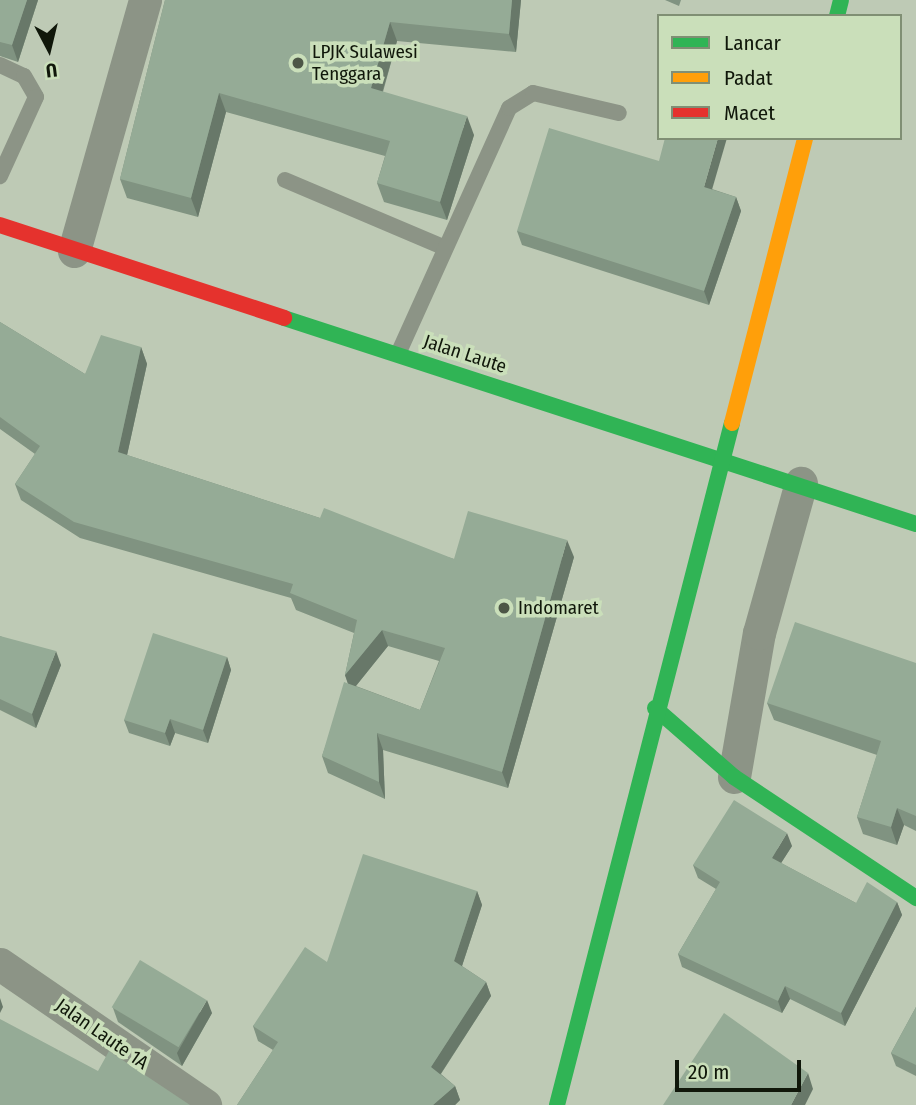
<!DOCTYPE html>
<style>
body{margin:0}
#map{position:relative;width:916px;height:1105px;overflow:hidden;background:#becab5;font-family:"Fira Sans Condensed",sans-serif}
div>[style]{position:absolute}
.lane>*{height:16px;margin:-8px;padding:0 8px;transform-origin:8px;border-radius:8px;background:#8c9486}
.street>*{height:33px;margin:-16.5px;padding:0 16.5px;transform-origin:16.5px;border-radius:16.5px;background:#8c9486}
.fast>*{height:16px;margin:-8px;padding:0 8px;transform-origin:8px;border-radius:8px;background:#30b455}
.slow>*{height:16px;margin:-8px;padding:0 8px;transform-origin:8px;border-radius:8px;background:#ff9f0a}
.jam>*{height:16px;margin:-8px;padding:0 8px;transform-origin:8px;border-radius:8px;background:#e5322d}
.wall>*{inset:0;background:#809381}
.shaded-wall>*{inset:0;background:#687869}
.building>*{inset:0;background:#95ab96;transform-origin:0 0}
.dots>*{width:19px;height:19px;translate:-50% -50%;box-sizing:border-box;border:4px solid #cadfba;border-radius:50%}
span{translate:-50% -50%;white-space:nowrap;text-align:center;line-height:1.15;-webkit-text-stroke:7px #cadfba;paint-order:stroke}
.poi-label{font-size:19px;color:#10170a}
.left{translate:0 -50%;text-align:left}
.street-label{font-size:19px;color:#10170a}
.legend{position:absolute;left:657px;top:14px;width:245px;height:126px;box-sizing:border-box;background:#cadfba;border:2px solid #808f74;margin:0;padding:9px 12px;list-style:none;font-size:21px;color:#10170a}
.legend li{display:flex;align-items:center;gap:14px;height:35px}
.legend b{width:35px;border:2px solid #808f74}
.north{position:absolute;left:14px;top:14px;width:70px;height:70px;-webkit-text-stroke:5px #cadfba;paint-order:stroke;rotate:173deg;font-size:19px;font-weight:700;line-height:28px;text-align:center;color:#10170a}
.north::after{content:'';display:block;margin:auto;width:24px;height:32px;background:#10170a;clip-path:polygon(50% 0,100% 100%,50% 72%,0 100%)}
.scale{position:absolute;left:675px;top:1060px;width:126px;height:32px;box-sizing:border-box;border:4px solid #10170a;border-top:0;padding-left:9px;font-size:21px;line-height:24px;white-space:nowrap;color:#10170a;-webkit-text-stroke:5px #cadfba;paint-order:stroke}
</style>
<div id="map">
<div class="lane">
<i style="left:0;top:65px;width:26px;rotate:25deg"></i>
<i style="left:24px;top:76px;width:24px;rotate:60deg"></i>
<i style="left:36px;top:97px;width:87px;rotate:114.5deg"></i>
<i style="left:285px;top:180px;width:172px;rotate:23deg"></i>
<i style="left:398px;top:354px;width:270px;rotate:-65.7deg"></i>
<i style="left:509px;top:108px;width:28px;rotate:-32deg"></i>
<i style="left:533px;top:93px;width:88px;rotate:13.1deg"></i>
</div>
<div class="street">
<i style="left:74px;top:251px;width:261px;rotate:-74.2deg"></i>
<i style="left:734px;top:777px;width:146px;rotate:-80.2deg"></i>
<i style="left:759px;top:633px;width:156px;rotate:-74.4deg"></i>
<i style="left:0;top:964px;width:249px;rotate:34.5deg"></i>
</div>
<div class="fast">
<i style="left:837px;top:16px;width:16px;rotate:-76deg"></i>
<i style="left:284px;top:318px;width:665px;rotate:18.05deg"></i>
<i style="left:655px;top:708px;width:105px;rotate:41.1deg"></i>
<i style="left:734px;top:777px;width:219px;rotate:33.6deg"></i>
<i style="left:557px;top:1105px;width:704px;rotate:-75.61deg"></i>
</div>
<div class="slow">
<i style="left:732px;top:423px;width:294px;rotate:-75.6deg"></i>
</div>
<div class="jam">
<i style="left:0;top:225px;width:299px;rotate:18.1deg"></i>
</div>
<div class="wall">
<i style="clip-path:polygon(0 0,38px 0,18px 62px,0 56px)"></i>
<i style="clip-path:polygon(165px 0,521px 0,516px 52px,397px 41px,383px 92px,474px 135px,447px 220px,384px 202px,377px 183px,385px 156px,226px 112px,198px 217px,127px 198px,120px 179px)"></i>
<i style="clip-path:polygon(665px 0,681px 0,679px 6px)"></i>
<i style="clip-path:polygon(712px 189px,736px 197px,741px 211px,709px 305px,522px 245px,517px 231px)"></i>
<i style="clip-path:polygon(evenodd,0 322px,85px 374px,141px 347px,147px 364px,127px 455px,320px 518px,454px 559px,574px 557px,508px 788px,383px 750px,385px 799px,328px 773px,322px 756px,348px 684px,345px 675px,354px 633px,296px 610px,291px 598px,80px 538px,21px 500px,15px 484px,35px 454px,0 429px,0 322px,388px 646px,439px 661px,420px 710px,356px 686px,388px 646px)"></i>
<i style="clip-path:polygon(0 636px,61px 665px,36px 728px,0 710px)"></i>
<i style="clip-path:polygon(227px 657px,231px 670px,208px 743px,175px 733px,170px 746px,129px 733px,124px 720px)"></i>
<i style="clip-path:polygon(916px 663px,916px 831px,904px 825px,897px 845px,863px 834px,857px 817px,877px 755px,774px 720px,767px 703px)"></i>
<i style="clip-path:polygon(792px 846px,781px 863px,856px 903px,897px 902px,902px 915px,845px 1026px,790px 999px,782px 1013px,682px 967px,678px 954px,716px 889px,698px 878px,693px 865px)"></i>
<i style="clip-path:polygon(477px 891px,482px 905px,462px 966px,486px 982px,491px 996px,441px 1074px,455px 1086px,460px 1100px,455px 1105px,237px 1105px,273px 1050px,258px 1041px,253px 1026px,327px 962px)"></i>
<i style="clip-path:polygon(916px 1007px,916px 1076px,896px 1066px,891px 1053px)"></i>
<i style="clip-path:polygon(113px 1008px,212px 1013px,182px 1066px,118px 1022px)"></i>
</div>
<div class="shaded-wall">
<i style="clip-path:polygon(27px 0,38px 0,18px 62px,12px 45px)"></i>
<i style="clip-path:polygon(512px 0,521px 0,516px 52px,509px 34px)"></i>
<i style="clip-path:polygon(390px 22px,397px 41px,378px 107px,371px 88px)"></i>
<i style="clip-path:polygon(219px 93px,226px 112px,198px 217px,191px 198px)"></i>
<i style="clip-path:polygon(467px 116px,474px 135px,447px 220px,440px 202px)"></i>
<i style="clip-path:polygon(718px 138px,727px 138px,709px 200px,704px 187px)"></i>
<i style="clip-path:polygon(736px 197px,741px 211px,709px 305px,704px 291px)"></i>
<i style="clip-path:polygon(141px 347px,147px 364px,124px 469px,118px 452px)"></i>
<i style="clip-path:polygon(567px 540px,574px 557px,508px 788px,502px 772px)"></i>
<i style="clip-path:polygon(382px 630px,388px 646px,351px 692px,345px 675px)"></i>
<i style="clip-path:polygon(56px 651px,61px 665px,36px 728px,32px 714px)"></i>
<i style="clip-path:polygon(227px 657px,231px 670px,208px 743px,203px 730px)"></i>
<i style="clip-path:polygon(170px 719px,175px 733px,170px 746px,165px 733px)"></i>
<i style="clip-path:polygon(377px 733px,383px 750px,385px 799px,379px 782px)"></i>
<i style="clip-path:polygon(897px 808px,904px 825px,897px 845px,891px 827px)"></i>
<i style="clip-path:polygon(787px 833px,792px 846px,776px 871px,772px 858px)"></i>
<i style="clip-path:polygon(477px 891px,482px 905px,459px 975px,454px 961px)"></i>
<i style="clip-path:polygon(897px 902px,902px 915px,845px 1026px,841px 1013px)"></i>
<i style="clip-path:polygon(486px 982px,491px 996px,436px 1081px,431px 1067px)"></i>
<i style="clip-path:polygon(785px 986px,790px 999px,782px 1013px,778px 1001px)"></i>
<i style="clip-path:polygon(0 998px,3px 1007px,0 1013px)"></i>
<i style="clip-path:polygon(207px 1000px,212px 1013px,182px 1066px,177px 1053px)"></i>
<i style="clip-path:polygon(808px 1073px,813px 1089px,805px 1105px,791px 1105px)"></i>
<i style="clip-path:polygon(455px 1086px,460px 1100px,455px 1105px,433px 1105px)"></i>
</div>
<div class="building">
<i style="clip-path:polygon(0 0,27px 0,12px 45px,0 42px)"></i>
<i style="clip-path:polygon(165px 0,512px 0,509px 34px,390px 22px,371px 88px,467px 116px,440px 202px,377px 183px,390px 141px,219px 93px,191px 198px,120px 179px)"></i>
<i style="clip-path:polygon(549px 128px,659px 161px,665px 138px,718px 138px,704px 187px,736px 197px,704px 291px,517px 231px)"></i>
<i style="clip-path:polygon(0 322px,85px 374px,101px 335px,141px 347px,118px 452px,320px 518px,324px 508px,454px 559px,468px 511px,567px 540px,502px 772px,377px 733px,379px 782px,322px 756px,344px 682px,420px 710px,445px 648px,382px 630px,345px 675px,357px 620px,290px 593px,293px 584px,74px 522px,15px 484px,40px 446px,0 417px)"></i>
<i style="clip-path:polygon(795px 622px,916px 663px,916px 816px,897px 808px,891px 827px,857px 817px,881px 741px,767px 703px)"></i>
<i style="clip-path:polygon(153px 633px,227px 657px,203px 730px,170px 719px,165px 733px,124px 720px)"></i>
<i style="clip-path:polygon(0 636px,56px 651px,32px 714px,0 699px)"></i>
<i style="clip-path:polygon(734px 800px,787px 833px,772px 858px,856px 903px,867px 882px,897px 902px,841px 1013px,785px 986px,778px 1001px,678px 954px,720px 882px,693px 865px)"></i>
<i style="clip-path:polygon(363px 854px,477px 891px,454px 961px,486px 982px,431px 1067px,455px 1086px,433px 1105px,237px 1105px,278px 1042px,253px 1026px,305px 947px,327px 962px)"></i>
<i style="left:140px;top:960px;width:78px;height:55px;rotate:31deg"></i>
<i style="clip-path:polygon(916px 1007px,916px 1065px,891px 1053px)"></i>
<i style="clip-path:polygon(724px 1013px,808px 1073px,791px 1105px,663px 1105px)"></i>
<i style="clip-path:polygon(0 1019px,98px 1071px,109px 1051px,190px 1105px,0 1105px)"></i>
</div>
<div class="dots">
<i style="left:298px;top:63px;background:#4d5646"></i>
<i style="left:504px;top:608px;background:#4d5646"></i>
</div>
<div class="poi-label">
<span class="left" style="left:312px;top:63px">LPJK Sulawesi<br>Tenggara</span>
<span class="left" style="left:518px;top:608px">Indomaret</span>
</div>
<div class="street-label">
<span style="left:465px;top:354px;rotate:18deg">Jalan Laute</span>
<span style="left:102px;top:1034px;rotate:35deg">Jalan Laute 1A</span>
</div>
<ul class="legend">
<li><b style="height:9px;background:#30b455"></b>Lancar</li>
<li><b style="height:9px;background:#ff9f0a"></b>Padat</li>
<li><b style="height:9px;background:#e5322d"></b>Macet</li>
</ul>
<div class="north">U</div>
<div class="scale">20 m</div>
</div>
